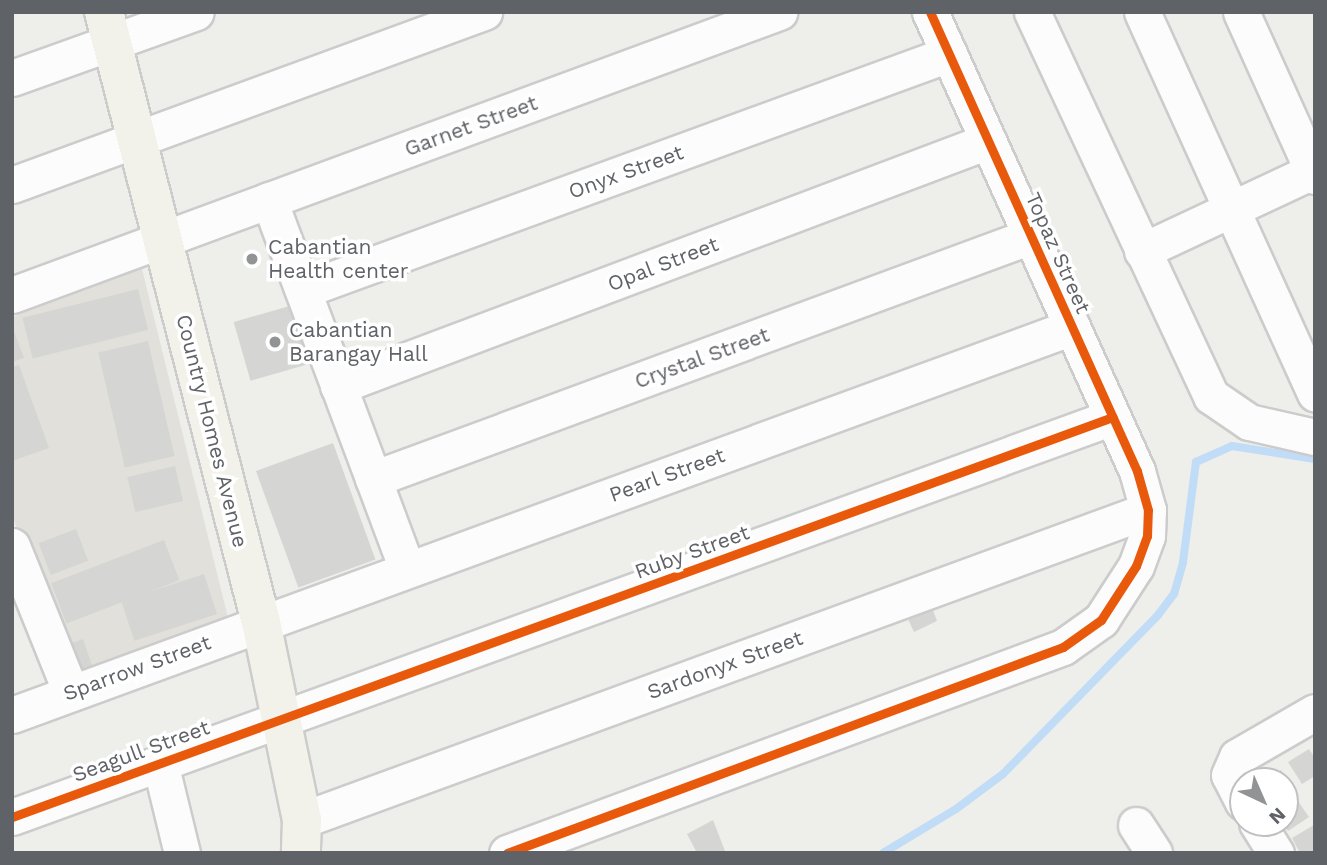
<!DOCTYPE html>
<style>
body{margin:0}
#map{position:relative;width:1327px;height:865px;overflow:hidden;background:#eeeeea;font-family:"Work Sans",sans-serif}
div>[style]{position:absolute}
.education>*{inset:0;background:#e1e0da}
.stream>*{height:8px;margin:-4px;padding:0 4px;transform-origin:4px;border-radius:4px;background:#c0dcf7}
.building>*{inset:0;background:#d5d5d3;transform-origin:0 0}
.roads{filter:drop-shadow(2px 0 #cbcccb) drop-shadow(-2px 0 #cbcccb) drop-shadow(0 2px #cbcccb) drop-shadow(0 -2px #cbcccb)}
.minor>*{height:35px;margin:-17.5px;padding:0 17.5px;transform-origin:17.5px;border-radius:17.5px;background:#fcfcfc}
.major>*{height:38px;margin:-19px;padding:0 19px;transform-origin:19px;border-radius:19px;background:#f3f2ea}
.cycleway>*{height:9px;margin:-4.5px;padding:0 4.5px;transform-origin:4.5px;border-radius:4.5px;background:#e8590c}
.dots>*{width:19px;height:19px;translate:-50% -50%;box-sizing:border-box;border:4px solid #fff;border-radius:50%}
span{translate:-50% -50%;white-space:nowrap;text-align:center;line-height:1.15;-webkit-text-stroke:7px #fff;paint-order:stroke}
.street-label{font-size:21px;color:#5f6267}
.poi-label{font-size:21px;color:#5f6267}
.left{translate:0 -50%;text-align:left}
.frame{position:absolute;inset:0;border:14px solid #5f6267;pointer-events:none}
.north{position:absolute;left:1229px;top:767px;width:70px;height:70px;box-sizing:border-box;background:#fff;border:2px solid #bfc0c2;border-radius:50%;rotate:136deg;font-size:19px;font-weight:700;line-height:28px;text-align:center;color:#5f6267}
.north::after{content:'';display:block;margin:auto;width:24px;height:32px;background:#919395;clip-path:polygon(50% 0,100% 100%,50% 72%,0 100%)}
</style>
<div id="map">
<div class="education">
<i style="clip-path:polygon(142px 269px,230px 626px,75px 683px,12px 515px,12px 317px)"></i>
</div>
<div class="stream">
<i style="left:883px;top:853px;width:85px;rotate:-31.1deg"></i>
<i style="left:956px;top:809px;width:59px;rotate:-36.7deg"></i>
<i style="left:1003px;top:774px;width:222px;rotate:-45.7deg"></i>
<i style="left:1158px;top:615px;width:26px;rotate:-53deg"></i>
<i style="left:1174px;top:594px;width:33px;rotate:-74deg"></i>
<i style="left:1183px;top:562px;width:101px;rotate:-82.6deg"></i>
<i style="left:1196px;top:462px;width:39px;rotate:-24deg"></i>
<i style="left:1232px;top:446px;width:84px;rotate:8.9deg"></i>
</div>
<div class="building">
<i style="left:138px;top:289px;width:42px;height:119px;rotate:76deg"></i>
<i style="left:300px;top:303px;width:61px;height:69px;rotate:74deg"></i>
<i style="clip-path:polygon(12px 326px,24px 358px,12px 362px)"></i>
<i style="left:148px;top:341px;width:118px;height:51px;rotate:77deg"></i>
<i style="clip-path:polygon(19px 365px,49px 448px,12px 461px,12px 367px)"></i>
<i style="left:333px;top:443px;width:124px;height:82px;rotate:70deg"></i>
<i style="left:175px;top:466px;width:36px;height:49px;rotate:77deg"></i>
<i style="left:76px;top:529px;width:34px;height:40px;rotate:69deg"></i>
<i style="left:164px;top:540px;width:43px;height:121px;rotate:69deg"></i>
<i style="left:204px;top:574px;width:42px;height:87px;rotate:72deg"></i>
<i style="clip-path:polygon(928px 597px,937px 621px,914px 632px,902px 606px)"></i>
<i style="left:83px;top:639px;width:28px;height:20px;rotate:71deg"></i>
<i style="clip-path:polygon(1309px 749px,1315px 758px,1315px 776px,1302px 784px,1288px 762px)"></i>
<i style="clip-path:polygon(1281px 770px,1293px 790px,1285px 794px,1285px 781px,1263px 781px)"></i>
<i style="clip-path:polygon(1293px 794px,1309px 817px,1288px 831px,1282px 823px,1285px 800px)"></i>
<i style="clip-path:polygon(713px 820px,725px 851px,697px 853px,687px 834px)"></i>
<i style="clip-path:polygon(1314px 825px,1315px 853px,1300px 853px,1292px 838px)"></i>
</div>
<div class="roads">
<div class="minor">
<i style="left:1032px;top:12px;width:424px;rotate:65deg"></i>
<i style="left:1211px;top:396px;width:46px;rotate:34.4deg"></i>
<i style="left:1249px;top:422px;width:68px;rotate:12.8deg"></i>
<i style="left:1142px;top:12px;width:419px;rotate:65.6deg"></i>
<i style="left:1241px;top:12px;width:180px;rotate:65.7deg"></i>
<i style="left:12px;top:78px;width:195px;rotate:-19.7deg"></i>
<i style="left:12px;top:185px;width:503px;rotate:-20.13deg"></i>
<i style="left:269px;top:200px;width:394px;rotate:69.5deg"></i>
<i style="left:1142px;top:251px;width:191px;rotate:-25.1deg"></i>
<i style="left:303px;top:290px;width:688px;rotate:-20.07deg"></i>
<i style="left:12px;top:295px;width:818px;rotate:-20.25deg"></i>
<i style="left:338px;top:386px;width:695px;rotate:-20.65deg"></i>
<i style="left:373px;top:479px;width:701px;rotate:-20.27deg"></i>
<i style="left:12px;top:546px;width:158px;rotate:68.1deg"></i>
<i style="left:12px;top:715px;width:1129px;rotate:-20.1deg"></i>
<i style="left:160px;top:763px;width:93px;rotate:76.3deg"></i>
<i style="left:1243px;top:802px;width:30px;rotate:-117deg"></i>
<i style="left:1229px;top:775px;width:20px;rotate:-66deg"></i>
<i style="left:1237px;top:757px;width:90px;rotate:-30deg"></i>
<i style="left:12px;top:817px;width:1171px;rotate:-19.97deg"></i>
<i style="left:302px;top:820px;width:901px;rotate:-20.12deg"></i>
<i style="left:1257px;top:823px;width:36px;rotate:58deg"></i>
<i style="left:1136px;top:825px;width:33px;rotate:57deg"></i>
<i style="left:507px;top:853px;width:593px;rotate:-20.33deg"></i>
<i style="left:1063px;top:647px;width:47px;rotate:-35.4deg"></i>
<i style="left:1101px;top:620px;width:64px;rotate:-57.1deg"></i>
<i style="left:1136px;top:566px;width:32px;rotate:-70deg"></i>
<i style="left:1147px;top:536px;width:26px;rotate:-88deg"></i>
<i style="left:1148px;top:510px;width:41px;rotate:-105.8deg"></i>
<i style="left:1137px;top:471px;width:504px;rotate:-114.27deg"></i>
</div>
<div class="major">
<i style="left:104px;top:12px;width:630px;rotate:75.57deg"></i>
<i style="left:261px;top:622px;width:202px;rotate:78.3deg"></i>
<i style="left:302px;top:820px;width:33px;rotate:92deg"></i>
</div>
</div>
<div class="cycleway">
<i style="left:12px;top:817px;width:1171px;rotate:-19.97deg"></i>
<i style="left:507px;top:853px;width:593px;rotate:-20.33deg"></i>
<i style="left:1063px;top:647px;width:47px;rotate:-35.4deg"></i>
<i style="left:1101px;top:620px;width:64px;rotate:-57.1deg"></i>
<i style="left:1136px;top:566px;width:32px;rotate:-70deg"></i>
<i style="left:1147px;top:536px;width:26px;rotate:-88deg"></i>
<i style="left:1148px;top:510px;width:41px;rotate:-105.8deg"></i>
<i style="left:1137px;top:471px;width:504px;rotate:-114.27deg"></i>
</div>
<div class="dots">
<i style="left:252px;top:259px;background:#919395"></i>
<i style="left:275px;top:342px;background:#919395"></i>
</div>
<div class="street-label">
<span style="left:471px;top:126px;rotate:-20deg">Garnet Street</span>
<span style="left:626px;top:172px;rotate:-20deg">Onyx Street</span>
<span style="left:1058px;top:253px;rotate:66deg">Topaz Street</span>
<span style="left:663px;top:264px;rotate:-21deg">Opal Street</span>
<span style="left:702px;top:358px;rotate:-20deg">Crystal Street</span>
<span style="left:212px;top:431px;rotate:76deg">Country Homes Avenue</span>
<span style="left:667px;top:475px;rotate:-20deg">Pearl Street</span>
<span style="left:692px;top:552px;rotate:-20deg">Ruby Street</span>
<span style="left:725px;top:665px;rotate:-20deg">Sardonyx Street</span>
<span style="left:137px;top:668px;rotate:-20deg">Sparrow Street</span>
<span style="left:141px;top:751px;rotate:-20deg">Seagull Street</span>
</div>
<div class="poi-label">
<span class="left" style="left:268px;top:259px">Cabantian<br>Health center</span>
<span class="left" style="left:289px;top:342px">Cabantian<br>Barangay Hall</span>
</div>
<div class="frame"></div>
<div class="north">N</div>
</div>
